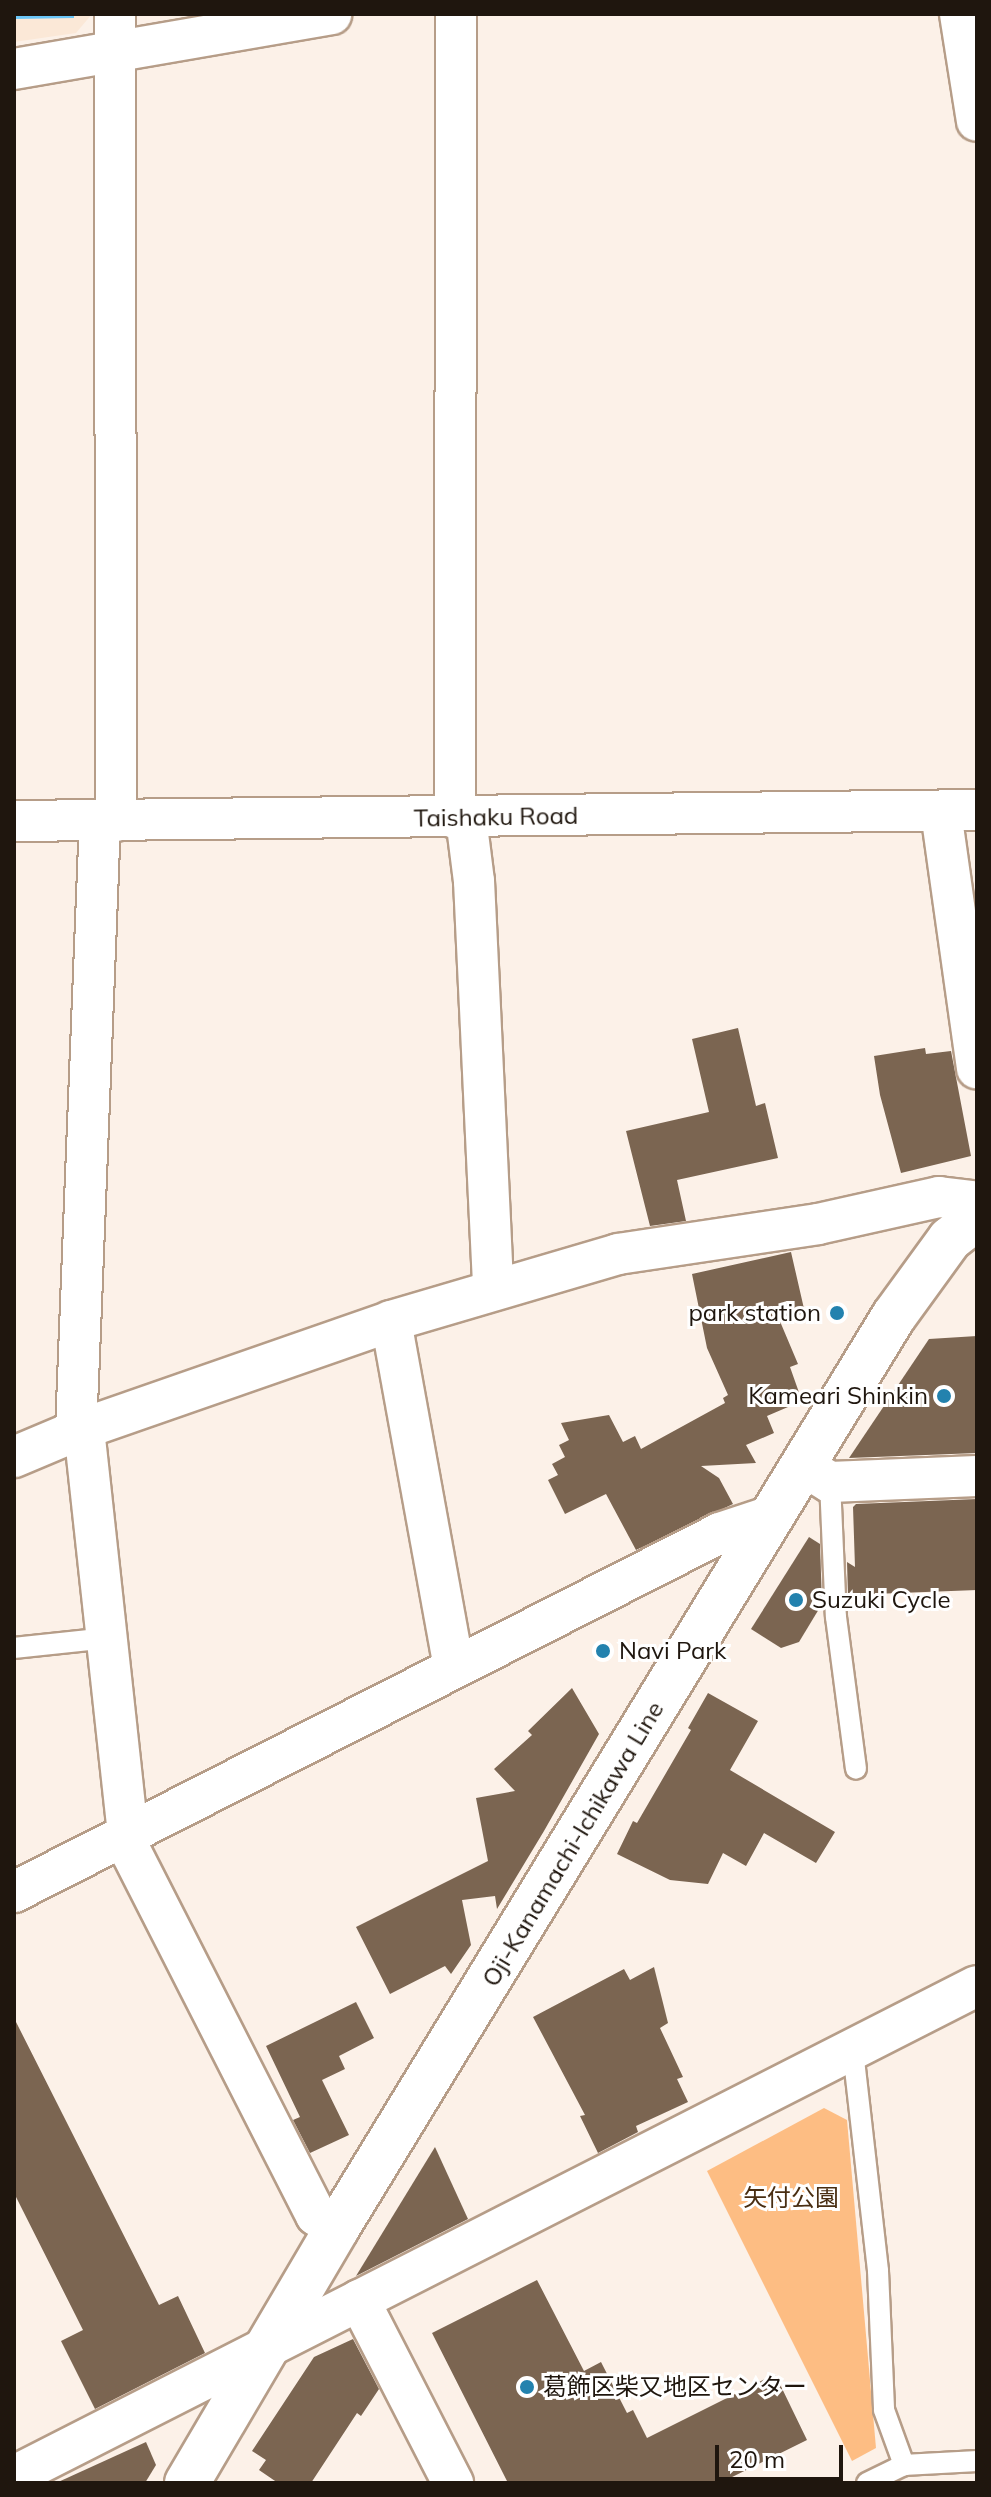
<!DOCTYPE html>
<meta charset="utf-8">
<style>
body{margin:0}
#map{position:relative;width:991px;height:2497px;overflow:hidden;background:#fcf1e8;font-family:Mulish,"Noto Sans JP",sans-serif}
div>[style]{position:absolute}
.built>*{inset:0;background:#fbe8d7}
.green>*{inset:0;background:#fdbd83}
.water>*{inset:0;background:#6ac6f8}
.building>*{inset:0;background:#7b6551}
.roads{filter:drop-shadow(2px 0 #b69d88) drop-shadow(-2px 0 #b69d88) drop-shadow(0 2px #b69d88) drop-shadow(0 -2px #b69d88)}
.service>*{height:20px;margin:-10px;padding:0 10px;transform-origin:10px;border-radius:10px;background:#fff}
.minor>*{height:40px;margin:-20px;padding:0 20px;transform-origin:20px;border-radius:20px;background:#fff}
.secondary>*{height:44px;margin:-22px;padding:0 22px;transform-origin:22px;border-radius:22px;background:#fff}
.dots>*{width:22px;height:22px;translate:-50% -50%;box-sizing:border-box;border:4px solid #fff;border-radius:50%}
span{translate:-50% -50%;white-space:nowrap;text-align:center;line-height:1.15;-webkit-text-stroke:6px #fff;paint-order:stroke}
.street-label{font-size:24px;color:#1f160e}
.poi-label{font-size:24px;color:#1f160e}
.right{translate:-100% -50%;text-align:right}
.left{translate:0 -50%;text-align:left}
.park-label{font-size:24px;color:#492e12}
.frame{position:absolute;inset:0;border:16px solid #1f160e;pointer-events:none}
.scale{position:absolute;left:715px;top:2445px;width:128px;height:36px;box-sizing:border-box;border:4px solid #1f160e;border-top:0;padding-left:10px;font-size:24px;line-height:28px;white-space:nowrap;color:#1f160e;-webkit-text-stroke:6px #fff;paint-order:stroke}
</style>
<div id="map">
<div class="built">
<i style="clip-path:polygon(14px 14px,92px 14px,76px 33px,14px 42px)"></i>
</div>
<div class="green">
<i style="clip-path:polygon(824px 2108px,847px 2120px,876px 2448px,852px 2461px,707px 2171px)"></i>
</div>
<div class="water">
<i style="clip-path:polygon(14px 14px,74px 14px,74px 18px,14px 19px)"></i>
</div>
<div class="building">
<i style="clip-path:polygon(738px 1028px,756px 1106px,765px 1103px,778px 1158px,677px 1180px,686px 1221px,650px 1226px,626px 1131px,709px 1112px,692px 1039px)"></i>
<i style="clip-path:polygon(925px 1048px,926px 1054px,951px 1051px,971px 1156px,901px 1173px,880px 1095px,874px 1056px)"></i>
<i style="clip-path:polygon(791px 1252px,805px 1313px,779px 1319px,798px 1364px,790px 1367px,802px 1401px,767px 1416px,774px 1433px,746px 1445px,756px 1463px,701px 1466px,719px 1478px,733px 1504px,636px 1550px,606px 1494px,565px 1514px,548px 1480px,558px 1475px,552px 1464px,565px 1457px,559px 1445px,569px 1440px,561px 1423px,609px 1415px,623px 1442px,635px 1436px,641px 1449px,725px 1403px,723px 1398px,728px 1395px,707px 1348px,692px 1274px)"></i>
<i style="clip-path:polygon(977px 1336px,977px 1453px,849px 1458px,929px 1339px)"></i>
<i style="clip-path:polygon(977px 1499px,977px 1590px,848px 1595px,847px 1562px,855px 1567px,853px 1507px,856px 1504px)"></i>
<i style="clip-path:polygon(809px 1537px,820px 1544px,822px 1604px,799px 1642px,781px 1648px,751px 1629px)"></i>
<i style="clip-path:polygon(572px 1688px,599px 1734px,544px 1831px,497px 1909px,495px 1896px,462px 1900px,471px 1945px,451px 1974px,445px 1966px,390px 1994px,356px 1927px,488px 1861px,476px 1798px,515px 1791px,494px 1769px,532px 1735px,528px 1731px)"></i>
<i style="clip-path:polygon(708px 1693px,758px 1721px,730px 1770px,835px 1832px,816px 1863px,764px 1833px,746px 1866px,723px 1853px,708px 1884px,670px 1880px,617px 1854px,633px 1821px,637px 1823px,691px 1730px,688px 1728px)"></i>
<i style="clip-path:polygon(654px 1967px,668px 2023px,660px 2028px,683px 2077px,677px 2079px,688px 2102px,636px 2126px,638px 2132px,598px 2153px,580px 2116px,585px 2115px,533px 2017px,624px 1969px,630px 1980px)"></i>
<i style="clip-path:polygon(356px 2002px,374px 2038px,339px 2056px,345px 2069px,322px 2080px,349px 2135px,310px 2153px,293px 2120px,300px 2117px,266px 2046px)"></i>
<i style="clip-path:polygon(14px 2018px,159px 2305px,178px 2296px,205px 2353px,95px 2409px,61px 2341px,83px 2330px,14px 2193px)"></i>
<i style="clip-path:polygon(435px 2147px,468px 2219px,356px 2276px)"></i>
<i style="clip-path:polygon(537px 2280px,584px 2371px,601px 2362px,627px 2413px,633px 2410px,647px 2438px,775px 2374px,807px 2440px,720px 2483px,508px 2483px,432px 2333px)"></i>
<i style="clip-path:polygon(353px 2339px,379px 2389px,361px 2416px,357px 2413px,311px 2483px,278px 2483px,259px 2470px,266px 2460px,252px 2451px,314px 2357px)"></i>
<i style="clip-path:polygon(146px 2442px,156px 2465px,145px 2483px,56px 2483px)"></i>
</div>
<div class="roads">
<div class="service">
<i style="left:830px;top:1482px;width:135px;rotate:87.5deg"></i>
<i style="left:836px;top:1617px;width:153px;rotate:82.5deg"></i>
<i style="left:14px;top:1648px;width:94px;rotate:-6.1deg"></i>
<i style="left:853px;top:2051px;width:221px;rotate:83.5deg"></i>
<i style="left:878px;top:2271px;width:139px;rotate:87.5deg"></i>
<i style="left:884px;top:2410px;width:59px;rotate:70deg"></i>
<i style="left:867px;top:2483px;width:41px;rotate:-25.9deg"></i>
<i style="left:904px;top:2465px;width:73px;rotate:-3.1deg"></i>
</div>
<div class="minor">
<i style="left:115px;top:14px;width:807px;rotate:89.93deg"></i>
<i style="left:960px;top:14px;width:108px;rotate:81deg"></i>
<i style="left:14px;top:69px;width:322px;rotate:-9.8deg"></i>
<i style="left:941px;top:812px;width:259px;rotate:82deg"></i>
<i style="left:455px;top:818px;width:804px;rotate:-89.93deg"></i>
<i style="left:466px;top:818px;width:64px;rotate:82.8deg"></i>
<i style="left:474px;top:881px;width:409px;rotate:87.3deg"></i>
<i style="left:14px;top:821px;width:963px;rotate:-0.65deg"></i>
<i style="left:391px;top:1321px;width:352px;rotate:79.7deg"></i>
<i style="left:84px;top:1429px;width:424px;rotate:83.8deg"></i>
<i style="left:130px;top:1850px;width:410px;rotate:63deg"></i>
<i style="left:316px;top:2215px;width:25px;rotate:32deg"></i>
<i style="left:76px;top:1431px;width:610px;rotate:-87.75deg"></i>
<i style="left:14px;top:1457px;width:67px;rotate:-22.8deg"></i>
<i style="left:76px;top:1431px;width:334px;rotate:-19.2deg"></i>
<i style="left:391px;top:1321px;width:237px;rotate:-16.4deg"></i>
<i style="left:618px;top:1254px;width:202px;rotate:-8.5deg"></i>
<i style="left:818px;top:1224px;width:124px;rotate:-12.6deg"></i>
<i style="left:939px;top:1197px;width:38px;rotate:7deg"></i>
<i style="left:804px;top:1466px;width:31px;rotate:32deg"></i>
<i style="left:830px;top:1482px;width:147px;rotate:-2.3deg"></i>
<i style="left:14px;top:1892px;width:792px;rotate:-26.95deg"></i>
<i style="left:720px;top:1533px;width:57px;rotate:-18.4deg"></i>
<i style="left:359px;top:2300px;width:206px;rotate:62.8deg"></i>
<i style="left:14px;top:2476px;width:1080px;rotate:-26.97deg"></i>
</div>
<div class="secondary">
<i style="left:187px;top:2483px;width:296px;rotate:-59.5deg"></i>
<i style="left:337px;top:2228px;width:1069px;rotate:-58.59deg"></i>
<i style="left:894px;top:1316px;width:95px;rotate:-54deg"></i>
<i style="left:950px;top:1239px;width:34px;rotate:-38deg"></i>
</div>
</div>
<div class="dots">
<i style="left:837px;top:1313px;background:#2382ae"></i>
<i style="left:944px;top:1396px;background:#2382ae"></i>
<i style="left:796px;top:1600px;background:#2382ae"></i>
<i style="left:603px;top:1651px;background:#2382ae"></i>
<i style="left:527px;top:2387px;background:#2382ae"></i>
</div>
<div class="street-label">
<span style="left:496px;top:817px;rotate:-1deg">Taishaku Road</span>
<span style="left:573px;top:1844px;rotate:-59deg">Oji-Kanamachi-Ichikawa Line</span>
</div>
<div class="poi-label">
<span class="right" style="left:821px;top:1313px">park station</span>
<span class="right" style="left:928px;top:1396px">Kameari Shinkin</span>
<span class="left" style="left:812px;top:1600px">Suzuki Cycle</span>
<span class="left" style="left:619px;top:1651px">Navi Park</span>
<span class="left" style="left:543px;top:2387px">葛飾区柴又地区センター</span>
</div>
<div class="park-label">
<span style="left:791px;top:2198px">矢付公園</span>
</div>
<div class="frame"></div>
<div class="scale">20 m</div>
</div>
